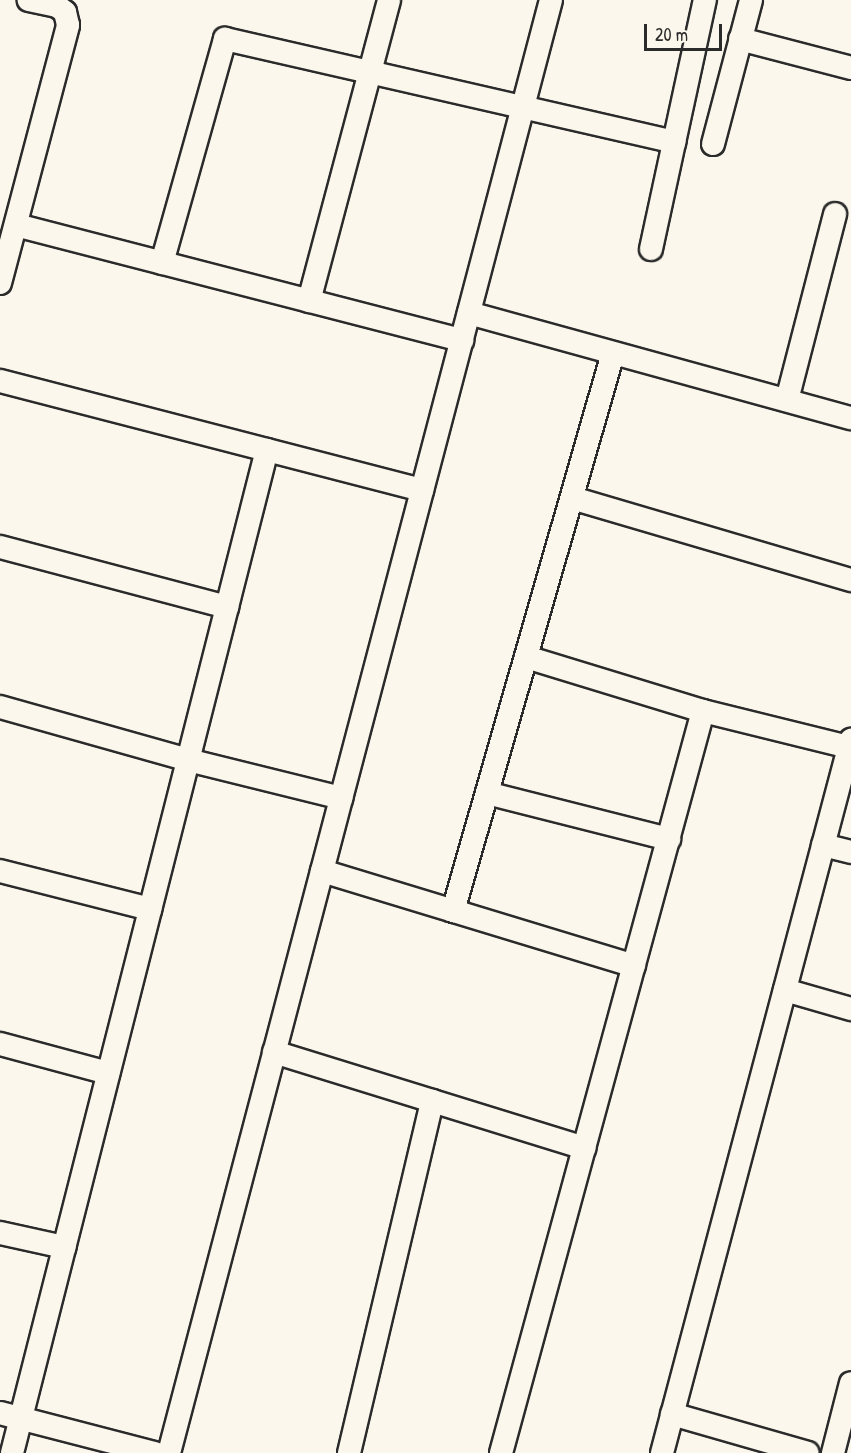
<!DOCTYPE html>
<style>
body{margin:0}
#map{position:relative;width:851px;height:1453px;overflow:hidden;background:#fbf7ec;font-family:"Patrick Hand",sans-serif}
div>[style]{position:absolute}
.roads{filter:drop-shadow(2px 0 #2b2b2b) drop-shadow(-2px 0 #2b2b2b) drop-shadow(0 2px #2b2b2b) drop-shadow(0 -2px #2b2b2b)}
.street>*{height:22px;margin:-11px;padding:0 11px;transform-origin:11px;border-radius:11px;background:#fbf7ec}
span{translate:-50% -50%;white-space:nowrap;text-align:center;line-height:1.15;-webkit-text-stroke:4.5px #fbf7ec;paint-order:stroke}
.scale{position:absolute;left:644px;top:24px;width:78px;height:27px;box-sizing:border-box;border:3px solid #2b2b2b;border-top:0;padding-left:8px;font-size:18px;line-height:21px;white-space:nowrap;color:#2b2b2b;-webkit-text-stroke:4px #fbf7ec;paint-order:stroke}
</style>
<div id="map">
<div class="roads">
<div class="street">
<i style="left:740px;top:39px;width:115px;rotate:14.6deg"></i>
<i style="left:713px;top:144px;width:149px;rotate:-75.2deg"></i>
<i style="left:16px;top:225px;width:461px;rotate:14.5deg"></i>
<i style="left:651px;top:249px;width:255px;rotate:-77.8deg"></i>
<i style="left:162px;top:263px;width:233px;rotate:-74.3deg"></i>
<i style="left:225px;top:39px;width:461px;rotate:12.9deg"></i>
<i style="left:0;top:283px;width:267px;rotate:-75.2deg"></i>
<i style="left:68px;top:25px;width:13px;rotate:-103deg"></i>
<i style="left:65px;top:12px;width:10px;rotate:-143deg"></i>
<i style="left:57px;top:6px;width:29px;rotate:-168deg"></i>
<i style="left:309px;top:301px;width:311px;rotate:-75.1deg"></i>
<i style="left:469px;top:313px;width:396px;rotate:15.4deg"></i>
<i style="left:0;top:381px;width:436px;rotate:14.5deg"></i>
<i style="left:787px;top:400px;width:192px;rotate:-75.5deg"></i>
<i style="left:572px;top:498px;width:291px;rotate:16.4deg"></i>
<i style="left:0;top:547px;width:235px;rotate:14.8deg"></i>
<i style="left:526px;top:657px;width:185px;rotate:17deg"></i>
<i style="left:703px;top:711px;width:150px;rotate:13.9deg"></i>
<i style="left:0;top:707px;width:195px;rotate:15.7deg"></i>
<i style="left:188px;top:760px;width:158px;rotate:13.9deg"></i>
<i style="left:487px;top:793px;width:188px;rotate:14.2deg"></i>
<i style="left:823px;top:845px;width:29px;rotate:14deg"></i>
<i style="left:0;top:871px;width:155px;rotate:14.2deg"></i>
<i style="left:322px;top:871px;width:326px;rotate:16.9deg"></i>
<i style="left:453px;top:911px;width:580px;rotate:-74deg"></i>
<i style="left:785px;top:990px;width:69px;rotate:16.1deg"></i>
<i style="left:0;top:1044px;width:112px;rotate:15deg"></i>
<i style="left:274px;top:1052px;width:325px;rotate:17.2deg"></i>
<i style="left:0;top:1233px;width:66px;rotate:12.3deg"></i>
<i style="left:0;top:1413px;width:160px;rotate:14.5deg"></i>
<i style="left:672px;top:1414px;width:141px;rotate:16deg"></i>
<i style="left:12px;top:1453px;width:1035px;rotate:-75.74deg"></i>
<i style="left:169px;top:1453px;width:1502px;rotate:-75.27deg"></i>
<i style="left:349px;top:1453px;width:362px;rotate:-76.7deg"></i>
<i style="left:501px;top:1453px;width:769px;rotate:-74.77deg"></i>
<i style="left:662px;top:1453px;width:738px;rotate:-75.15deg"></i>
<i style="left:833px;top:1453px;width:72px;rotate:-75.6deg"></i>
</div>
</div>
<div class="scale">20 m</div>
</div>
